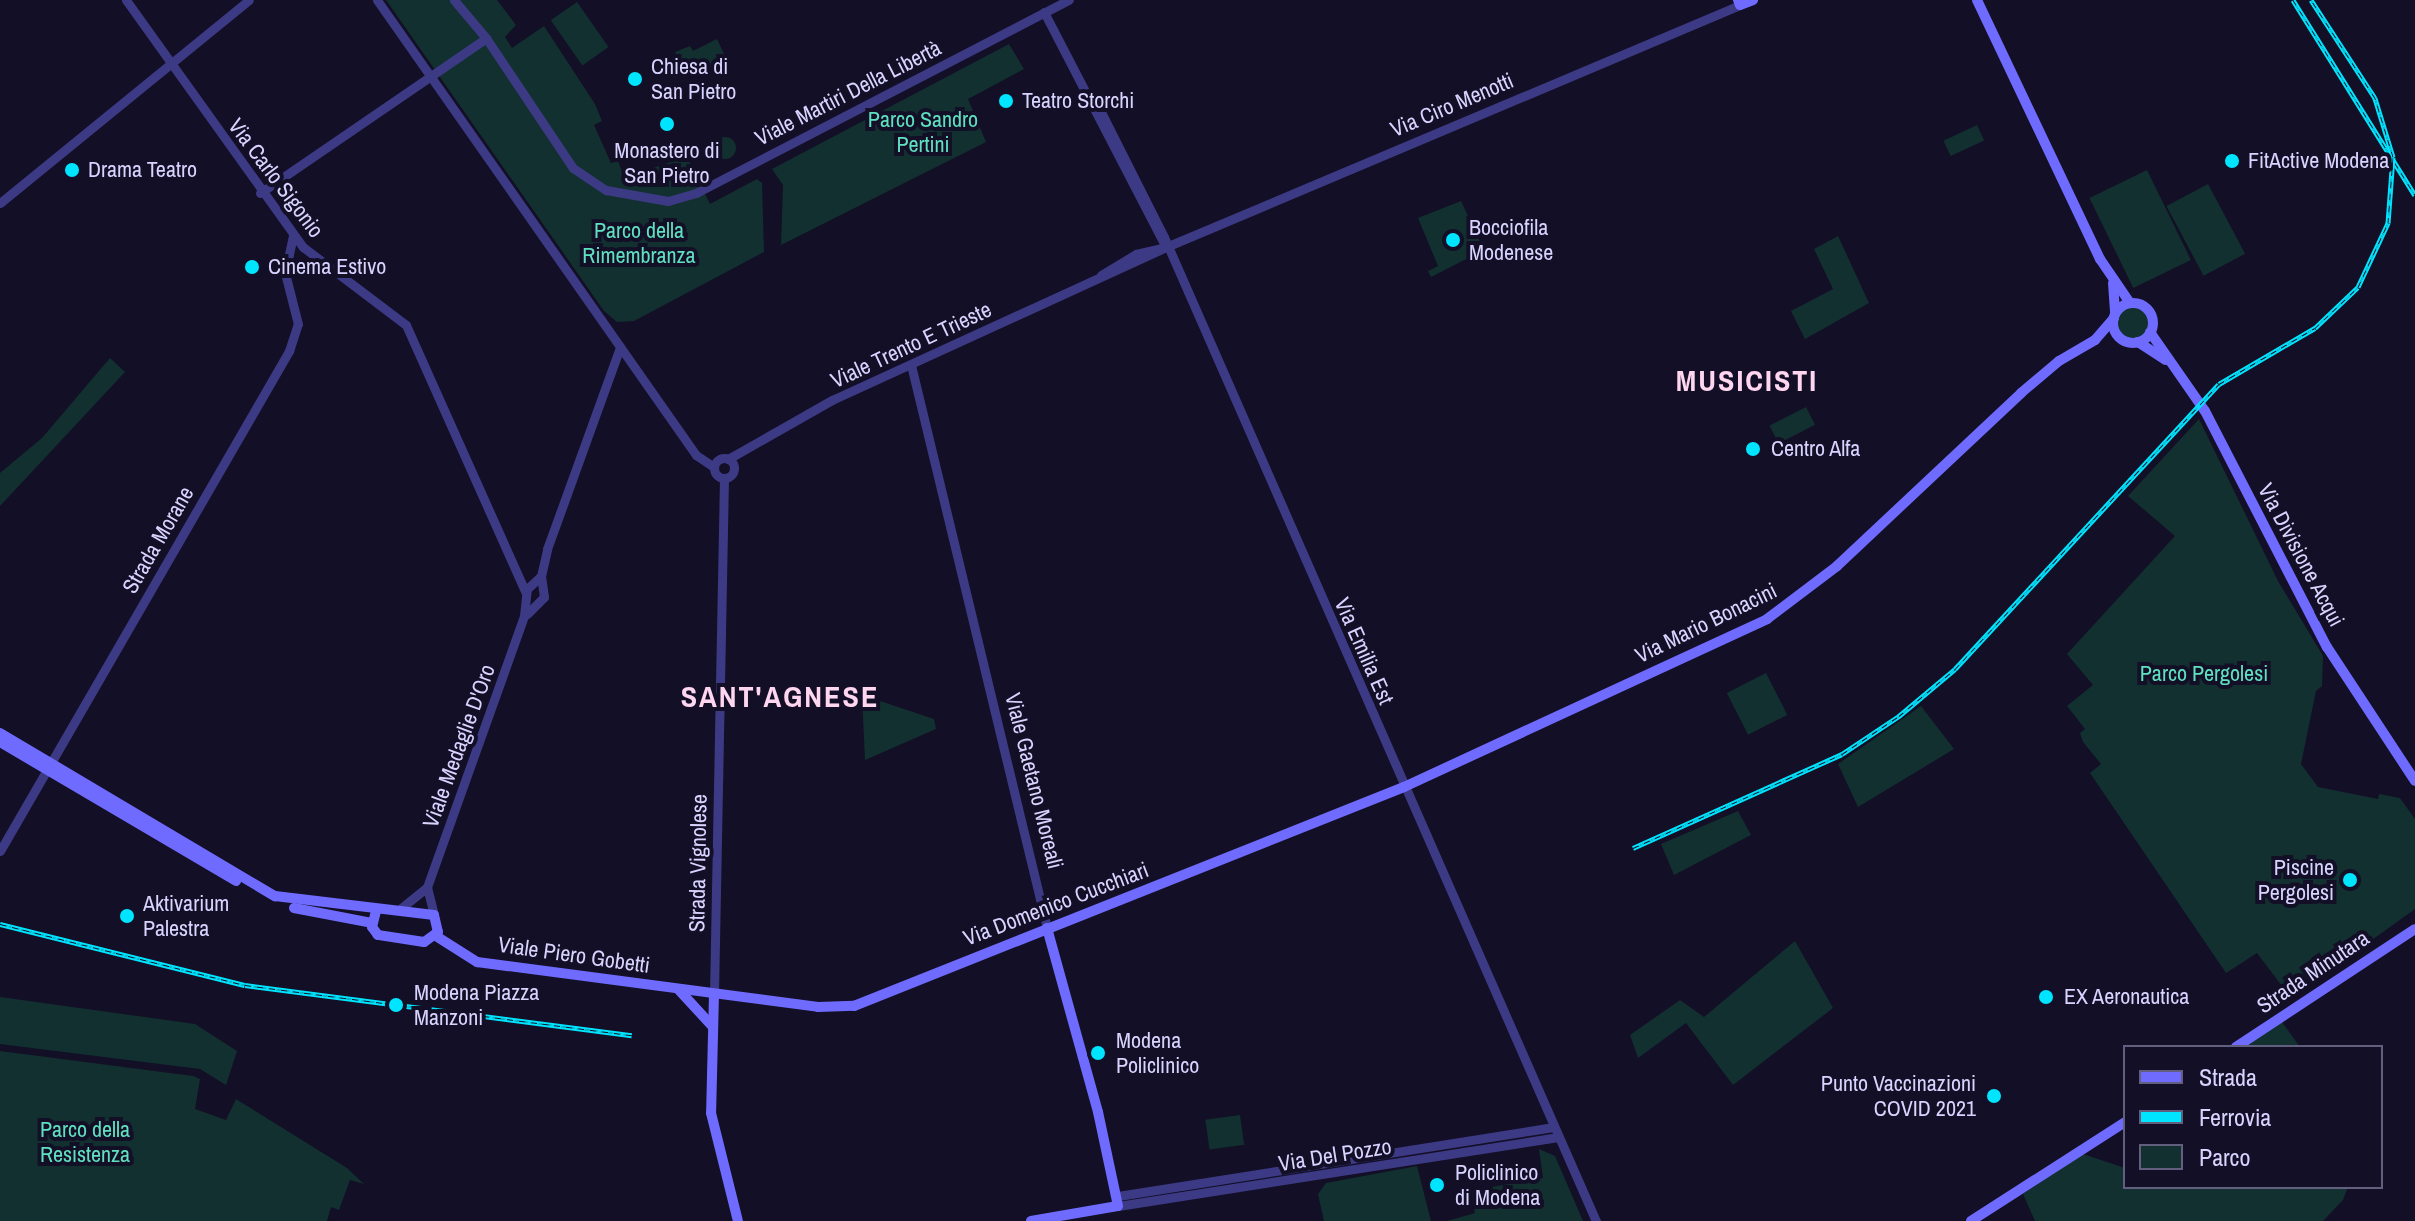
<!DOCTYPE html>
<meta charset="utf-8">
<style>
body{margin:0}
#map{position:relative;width:2415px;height:1221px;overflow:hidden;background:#130f26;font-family:"Archivo Narrow",sans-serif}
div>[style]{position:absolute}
.green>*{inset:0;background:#12302f;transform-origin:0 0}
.round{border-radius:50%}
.tertiary>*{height:9px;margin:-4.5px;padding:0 4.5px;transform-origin:4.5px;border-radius:4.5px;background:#3d3a85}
.tertiary>.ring{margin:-4.5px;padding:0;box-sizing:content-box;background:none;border:9px solid #3d3a85;border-radius:50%}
.secondary>*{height:10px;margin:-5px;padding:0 5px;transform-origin:5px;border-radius:5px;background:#6f6bff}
.secondary>.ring{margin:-5px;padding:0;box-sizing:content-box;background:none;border:10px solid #6f6bff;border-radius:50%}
.rail>*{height:5px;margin-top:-2.5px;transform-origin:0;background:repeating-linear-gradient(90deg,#130f26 0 6px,#00e5ff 0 12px);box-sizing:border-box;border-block:2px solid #00e5ff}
.dots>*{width:22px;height:22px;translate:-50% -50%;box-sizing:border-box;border:4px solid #130f26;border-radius:50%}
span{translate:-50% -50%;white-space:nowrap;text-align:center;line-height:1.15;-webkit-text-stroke:8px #130f26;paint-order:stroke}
.poi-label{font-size:22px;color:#d9d4ff}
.left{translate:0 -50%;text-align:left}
.right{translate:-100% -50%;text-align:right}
.street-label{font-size:22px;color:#d9d4ff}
.park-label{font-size:22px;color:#5fe0c0}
.district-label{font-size:30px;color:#ffd6f0;font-weight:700;letter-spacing:2px}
.legend{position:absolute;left:2123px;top:1045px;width:260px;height:144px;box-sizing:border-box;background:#130f26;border:2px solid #625e7d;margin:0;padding:10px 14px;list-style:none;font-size:24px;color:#d9d4ff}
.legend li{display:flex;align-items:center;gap:16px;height:40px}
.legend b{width:40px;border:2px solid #625e7d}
</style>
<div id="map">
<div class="green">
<i style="clip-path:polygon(386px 0,497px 0,516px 25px,505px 37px,512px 48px,544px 26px,595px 104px,602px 121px,594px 125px,611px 163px,618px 161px,624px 177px,687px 157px,710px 204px,757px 179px,762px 183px,764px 252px,634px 321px,617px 322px,604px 311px)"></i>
<i style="left:577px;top:2px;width:55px;height:32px;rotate:55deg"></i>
<i style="clip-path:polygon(717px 39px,726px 58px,704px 70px,699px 63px,685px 71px,675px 52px,690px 46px,693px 51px)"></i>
<i style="clip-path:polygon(1009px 44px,1024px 69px,968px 99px,986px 142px,781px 245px,783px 185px,772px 169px)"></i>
<i style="left:1977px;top:125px;width:17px;height:37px;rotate:65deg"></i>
<i class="round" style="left:714px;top:137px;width:22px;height:22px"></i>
<i style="left:2147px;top:170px;width:100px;height:64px;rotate:64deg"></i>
<i style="left:2208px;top:184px;width:79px;height:47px;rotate:62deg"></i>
<i style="clip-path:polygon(1461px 201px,1484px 250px,1431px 277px,1428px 271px,1438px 266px,1418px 218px)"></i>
<i style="clip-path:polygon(1838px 236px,1869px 303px,1805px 339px,1791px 311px,1833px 289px,1814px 249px)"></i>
<i class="round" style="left:2117px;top:307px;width:32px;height:32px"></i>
<i style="clip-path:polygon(110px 358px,125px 372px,0 506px,0 473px,42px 438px)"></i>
<i style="left:1806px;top:407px;width:20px;height:41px;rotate:63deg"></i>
<i style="clip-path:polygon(2199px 419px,2278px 581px,2323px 656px,2322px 686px,2316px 691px,2301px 764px,2318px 787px,2378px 799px,2379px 794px,2400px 798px,2415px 819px,2415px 909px,2291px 998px,2257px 953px,2226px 973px,2090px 773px,2101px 764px,2083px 742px,2080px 733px,2085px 729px,2067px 706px,2093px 685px,2067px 654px,2175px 536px,2128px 496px)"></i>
<i style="left:1766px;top:673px;width:47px;height:44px;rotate:63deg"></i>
<i style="clip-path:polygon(862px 695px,934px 719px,936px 729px,865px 760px)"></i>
<i style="clip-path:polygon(1921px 706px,1954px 749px,1858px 807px,1838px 764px)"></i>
<i style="clip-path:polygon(1738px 811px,1751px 835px,1674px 875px,1661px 844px)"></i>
<i style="clip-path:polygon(1795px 941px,1833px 1008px,1733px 1085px,1686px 1023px,1638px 1058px,1630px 1035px,1680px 1000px,1704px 1017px)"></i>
<i style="clip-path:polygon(0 997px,195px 1024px,237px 1051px,226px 1085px,200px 1069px,0 1044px)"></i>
<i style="clip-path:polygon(2282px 1022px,2300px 1047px,2243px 1047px)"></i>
<i style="clip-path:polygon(0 1051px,193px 1076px,200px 1079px,195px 1109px,226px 1120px,236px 1099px,347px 1168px,364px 1184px,350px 1180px,339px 1210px,331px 1207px,327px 1221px,0 1221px)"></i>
<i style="left:1240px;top:1115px;width:30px;height:35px;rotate:82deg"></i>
<i style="clip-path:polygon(1539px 1149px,1555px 1156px,1583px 1221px,1447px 1221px,1475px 1213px,1469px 1191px,1543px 1178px)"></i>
<i style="clip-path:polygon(2083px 1154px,2125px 1168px,2125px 1187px,2348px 1187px,2343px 1200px,2323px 1221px,2035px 1221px,2023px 1194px)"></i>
<i style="clip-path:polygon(1417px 1166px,1431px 1221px,1324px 1221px,1318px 1194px,1326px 1183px)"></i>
</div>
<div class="tertiary">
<i style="left:126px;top:0;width:304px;rotate:54.4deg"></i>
<i style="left:303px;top:247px;width:129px;rotate:37.1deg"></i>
<i style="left:406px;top:325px;width:294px;rotate:65.9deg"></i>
<i style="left:377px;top:0;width:556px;rotate:54.97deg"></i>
<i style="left:696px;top:455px;width:22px;rotate:34deg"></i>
<i style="left:454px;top:0;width:50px;rotate:49.9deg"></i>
<i style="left:486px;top:38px;width:156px;rotate:56.2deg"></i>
<i style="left:573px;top:168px;width:40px;rotate:34deg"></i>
<i style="left:606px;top:190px;width:63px;rotate:10.1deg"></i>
<i style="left:668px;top:201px;width:29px;rotate:-16deg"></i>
<i style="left:696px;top:193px;width:420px;rotate:-27.4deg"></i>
<i style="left:1044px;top:12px;width:265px;rotate:62.6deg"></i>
<i style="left:1094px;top:98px;width:156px;rotate:63.3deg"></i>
<i style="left:1164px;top:237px;width:1075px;rotate:66.3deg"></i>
<i style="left:260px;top:193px;width:274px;rotate:-34.4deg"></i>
<i style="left:0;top:203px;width:321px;rotate:-39.2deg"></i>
<i style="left:1101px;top:275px;width:41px;rotate:-31deg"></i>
<i style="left:1136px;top:254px;width:28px;rotate:-13deg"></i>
<i style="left:911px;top:365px;width:579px;rotate:76.42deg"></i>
<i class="ring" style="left:714px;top:458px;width:11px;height:11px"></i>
<i style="left:728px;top:459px;width:120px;rotate:-29.6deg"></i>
<i style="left:832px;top:400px;width:367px;rotate:-24.6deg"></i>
<i style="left:1166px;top:247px;width:623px;rotate:-22.86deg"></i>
<i style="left:527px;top:614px;width:24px;rotate:-45deg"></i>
<i style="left:544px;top:597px;width:21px;rotate:-98deg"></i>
<i style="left:541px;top:576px;width:28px;rotate:-77deg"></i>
<i style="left:547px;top:549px;width:215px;rotate:-70.1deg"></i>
<i style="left:0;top:851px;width:578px;rotate:-59.97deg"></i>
<i style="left:289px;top:351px;width:28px;rotate:-72deg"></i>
<i style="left:298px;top:324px;width:53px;rotate:-104.3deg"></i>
<i style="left:285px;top:273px;width:38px;rotate:-78deg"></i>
<i style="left:427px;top:887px;width:29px;rotate:76deg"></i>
<i style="left:400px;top:909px;width:35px;rotate:-39deg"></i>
<i style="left:427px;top:887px;width:288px;rotate:-70.3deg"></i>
<i style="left:524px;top:616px;width:27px;rotate:-84deg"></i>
<i style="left:527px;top:589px;width:19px;rotate:-43deg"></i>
<i style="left:714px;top:994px;width:516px;rotate:-88.89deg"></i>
<i style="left:1118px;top:1196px;width:441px;rotate:-9deg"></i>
<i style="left:1118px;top:1206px;width:444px;rotate:-8.9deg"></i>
</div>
<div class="secondary">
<i style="left:1738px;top:0;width:5px;rotate:68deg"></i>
<i style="left:1740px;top:5px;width:14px;rotate:-21deg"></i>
<i style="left:1977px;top:0;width:287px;rotate:64.6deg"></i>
<i style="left:2100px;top:259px;width:53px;rotate:55.7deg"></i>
<i style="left:2113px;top:283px;width:31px;rotate:86deg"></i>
<i class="ring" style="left:2113px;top:303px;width:30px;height:30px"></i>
<i style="left:2150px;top:332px;width:96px;rotate:55.2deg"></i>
<i style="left:2205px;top:411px;width:266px;rotate:62.7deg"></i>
<i style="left:2327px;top:647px;width:160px;rotate:56.7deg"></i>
<i style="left:2138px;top:342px;width:33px;rotate:33deg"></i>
<i style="left:0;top:733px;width:320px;rotate:30.7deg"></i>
<i style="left:275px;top:896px;width:160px;rotate:6.8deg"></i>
<i style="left:434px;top:915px;width:17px;rotate:77deg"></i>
<i style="left:438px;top:932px;width:17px;rotate:144deg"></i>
<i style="left:424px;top:942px;width:47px;rotate:-171.3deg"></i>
<i style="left:378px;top:935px;width:10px;rotate:-127deg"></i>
<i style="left:372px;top:927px;width:16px;rotate:-76deg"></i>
<i style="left:0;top:742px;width:274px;rotate:30.5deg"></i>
<i style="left:294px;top:908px;width:79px;rotate:10.9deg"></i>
<i style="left:436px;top:936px;width:49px;rotate:32.4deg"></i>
<i style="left:477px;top:962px;width:344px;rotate:7.5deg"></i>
<i style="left:818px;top:1007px;width:36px;rotate:-2deg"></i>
<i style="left:854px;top:1006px;width:592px;rotate:-21.71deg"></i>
<i style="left:1404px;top:787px;width:400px;rotate:-24.8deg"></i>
<i style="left:1767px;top:619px;width:88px;rotate:-37.1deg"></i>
<i style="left:1837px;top:566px;width:253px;rotate:-43.2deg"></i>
<i style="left:2021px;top:393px;width:50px;rotate:-40.1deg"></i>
<i style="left:2059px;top:361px;width:42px;rotate:-30.3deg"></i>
<i style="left:2095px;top:340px;width:29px;rotate:-49deg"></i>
<i style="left:679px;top:990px;width:50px;rotate:47.4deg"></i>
<i style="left:714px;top:994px;width:119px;rotate:91.4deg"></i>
<i style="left:711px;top:1113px;width:111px;rotate:76deg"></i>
<i style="left:2236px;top:1047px;width:214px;rotate:-33.4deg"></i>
<i style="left:1031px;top:1221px;width:88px;rotate:-9.8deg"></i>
<i style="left:1118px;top:1206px;width:96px;rotate:-102deg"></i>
<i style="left:1098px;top:1112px;width:191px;rotate:-105.5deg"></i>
<i style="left:1971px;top:1221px;width:183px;rotate:-32.7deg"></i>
</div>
<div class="rail">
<i style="left:2293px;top:0;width:230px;rotate:58deg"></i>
<i style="left:1633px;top:848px;width:229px;rotate:-24.2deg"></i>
<i style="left:1842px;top:754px;width:69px;rotate:-33.7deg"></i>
<i style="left:1899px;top:716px;width:73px;rotate:-40deg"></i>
<i style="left:1955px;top:669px;width:388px;rotate:-47.2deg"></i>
<i style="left:2219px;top:384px;width:111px;rotate:-30.3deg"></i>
<i style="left:2315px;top:328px;width:59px;rotate:-43.6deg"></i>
<i style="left:2358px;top:287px;width:71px;rotate:-64.9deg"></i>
<i style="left:2388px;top:223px;width:66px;rotate:-85.7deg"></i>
<i style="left:2393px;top:157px;width:62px;rotate:-107deg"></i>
<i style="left:2375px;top:98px;width:117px;rotate:-123.1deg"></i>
<i style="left:0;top:924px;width:252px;rotate:14deg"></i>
<i style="left:245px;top:985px;width:390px;rotate:7.4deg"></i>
</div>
<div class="dots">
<i style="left:635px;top:79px;background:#00e5ff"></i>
<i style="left:1006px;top:101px;background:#00e5ff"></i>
<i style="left:667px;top:124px;background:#00e5ff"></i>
<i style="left:2232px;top:161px;background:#00e5ff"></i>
<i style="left:72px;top:170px;background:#00e5ff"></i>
<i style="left:1453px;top:240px;background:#00e5ff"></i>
<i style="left:252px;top:267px;background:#00e5ff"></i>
<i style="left:1753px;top:449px;background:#00e5ff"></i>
<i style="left:2350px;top:880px;background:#00e5ff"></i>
<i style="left:127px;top:916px;background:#00e5ff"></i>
<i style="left:2046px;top:997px;background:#00e5ff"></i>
<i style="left:396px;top:1005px;background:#00e5ff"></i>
<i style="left:1098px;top:1053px;background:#00e5ff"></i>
<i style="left:1994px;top:1096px;background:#00e5ff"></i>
<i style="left:1437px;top:1185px;background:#00e5ff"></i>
</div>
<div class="poi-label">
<span class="left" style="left:651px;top:79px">Chiesa di<br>San Pietro</span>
<span class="left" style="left:1022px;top:101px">Teatro Storchi</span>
<span style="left:667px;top:163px">Monastero di<br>San Pietro</span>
<span class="left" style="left:2248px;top:161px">FitActive Modena</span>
<span class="left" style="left:88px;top:170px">Drama Teatro</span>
<span class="left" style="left:1469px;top:240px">Bocciofila<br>Modenese</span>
<span class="left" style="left:268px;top:267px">Cinema Estivo</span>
<span class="left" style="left:1771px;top:449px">Centro Alfa</span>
<span class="right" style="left:2334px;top:880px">Piscine<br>Pergolesi</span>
<span class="left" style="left:143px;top:916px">Aktivarium<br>Palestra</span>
<span class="left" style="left:414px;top:1005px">Modena Piazza<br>Manzoni</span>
<span class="left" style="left:2064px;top:997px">EX Aeronautica</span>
<span class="left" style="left:1116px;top:1053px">Modena<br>Policlinico</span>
<span class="right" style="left:1976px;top:1096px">Punto Vaccinazioni<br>COVID 2021</span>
<span class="left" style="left:1455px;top:1185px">Policlinico<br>di Modena</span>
</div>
<div class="street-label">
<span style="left:848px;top:93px;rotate:-27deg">Viale Martiri Della Libertà</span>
<span style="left:1452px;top:105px;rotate:-23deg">Via Ciro Menotti</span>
<span style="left:276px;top:178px;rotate:53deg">Via Carlo Sigonio</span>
<span style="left:911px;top:345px;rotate:-25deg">Viale Trento E Trieste</span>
<span style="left:158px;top:540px;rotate:-60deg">Strada Morane</span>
<span style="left:2301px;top:555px;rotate:62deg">Via Divisione Acqui</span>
<span style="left:1706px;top:623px;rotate:-26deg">Via Mario Bonacini</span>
<span style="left:1364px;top:651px;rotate:66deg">Via Emilia Est</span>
<span style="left:459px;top:746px;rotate:-70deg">Viale Medaglie D'Oro</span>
<span style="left:1034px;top:781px;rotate:76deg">Viale Gaetano Moreali</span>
<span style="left:698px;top:863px;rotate:-89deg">Strada Vignolese</span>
<span style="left:1056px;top:904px;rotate:-21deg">Via Domenico Cucchiari</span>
<span style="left:574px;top:955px;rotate:8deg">Viale Piero Gobetti</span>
<span style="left:2313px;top:972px;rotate:-34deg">Strada Minutara</span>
<span style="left:1335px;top:1155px;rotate:-9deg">Via Del Pozzo</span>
</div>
<div class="park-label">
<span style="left:923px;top:132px">Parco Sandro<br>Pertini</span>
<span style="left:639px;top:243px">Parco della<br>Rimembranza</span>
<span style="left:2204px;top:674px">Parco Pergolesi</span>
<span style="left:85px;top:1142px">Parco della<br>Resistenza</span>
</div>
<div class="district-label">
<span style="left:1747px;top:380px">MUSICISTI</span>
<span style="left:780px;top:696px">SANT'AGNESE</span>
</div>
<ul class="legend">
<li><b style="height:10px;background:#6f6bff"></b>Strada</li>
<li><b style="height:10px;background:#00e5ff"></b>Ferrovia</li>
<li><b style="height:22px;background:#12302f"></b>Parco</li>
</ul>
</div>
